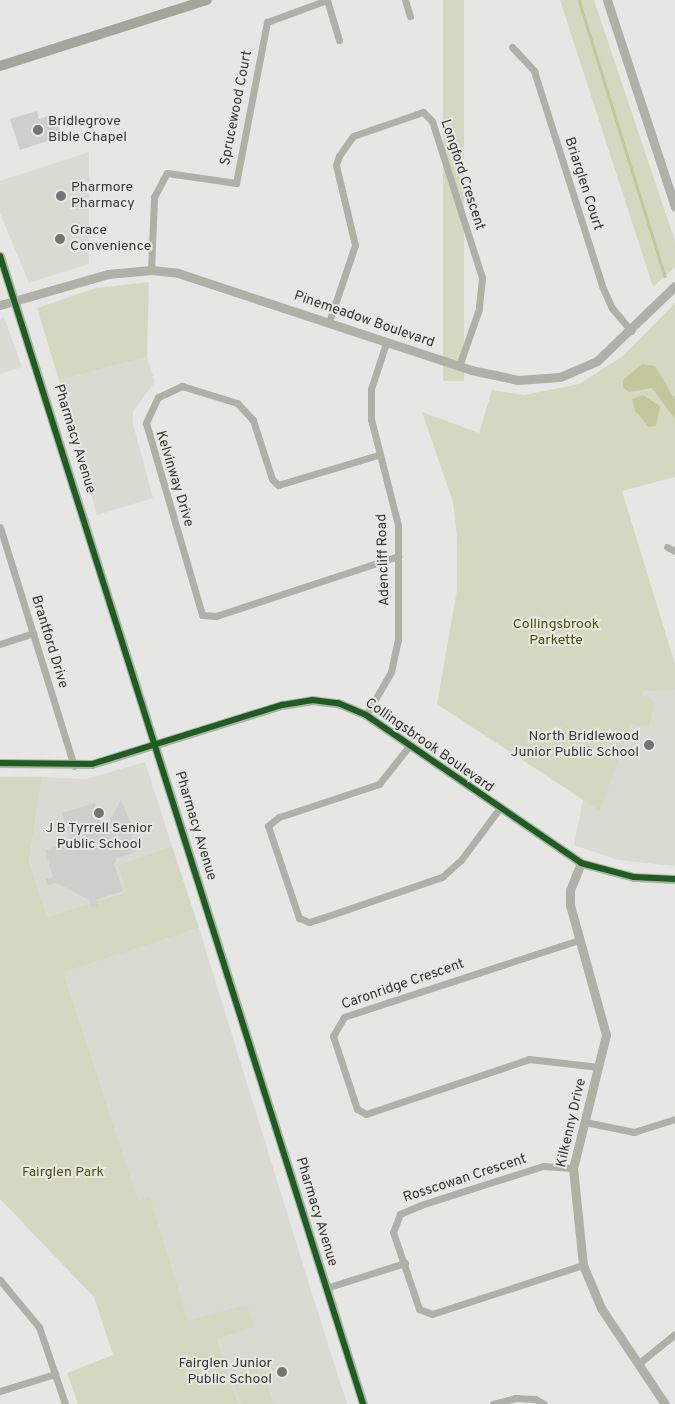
<!DOCTYPE html>
<style>
body{margin:0}
#map{position:relative;width:675px;height:1404px;overflow:hidden;background:#e6e7e4;font-family:Overpass,sans-serif}
div>[style]{position:absolute}
.built>*{inset:0;background:#d9dad2}
.green>*{inset:0;background:#d5d8c1;transform-origin:0 0}
.water>*{inset:0;background:#c2c79b}
.stream>*{height:2.5px;margin:-1.25px;padding:0 1.25px;transform-origin:1.25px;border-radius:1.25px;background:#c2c79b}
.building>*{inset:0;background:#cececc}
.minor>*{height:7px;margin:-3.5px;padding:0 3.5px;transform-origin:3.5px;border-radius:3.5px;background:#afb0a8}
.tertiary>*{height:9px;margin:-4.5px;padding:0 4.5px;transform-origin:4.5px;border-radius:4.5px;background:#afb0a8}
.secondary>*{height:10px;margin:-5px;padding:0 5px;transform-origin:5px;border-radius:5px;background:#a4a69b}
.cycleway>*{height:6px;margin:-3px;padding:0 3px;transform-origin:3px;border-radius:3px;background:#1b5e20}
.dots>*{width:14px;height:14px;translate:-50% -50%;box-sizing:border-box;border:2px solid #e7e8e3;border-radius:50%}
span{translate:-50% -50%;white-space:nowrap;text-align:center;line-height:1.15;-webkit-text-stroke:4px #e7e8e3;paint-order:stroke}
.street-label{font-size:14px;color:#363735}
.poi-label{font-size:14px;color:#363735}
.left{translate:0 -50%;text-align:left}
.right{translate:-100% -50%;text-align:right}
.park-label{font-size:14px;color:#4c5005}
</style>
<div id="map">
<div class="built">
<i style="clip-path:polygon(89px 152px,89px 264px,29px 283px,0 213px,0 181px)"></i>
<i style="clip-path:polygon(4px 317px,22px 367px,0 374px,0 319px)"></i>
<i style="clip-path:polygon(147px 357px,155px 382px,133px 411px,133px 424px,153px 498px,97px 515px,59px 380px)"></i>
<i style="clip-path:polygon(643px 690px,675px 690px,675px 866px,618px 860px,574px 845px,583px 799px,600px 810px)"></i>
<i style="clip-path:polygon(145px 762px,172px 846px,118px 865px,126px 892px,47px 917px,29px 861px,42px 777px,86px 779px)"></i>
<i style="clip-path:polygon(199px 928px,309px 1284px,347px 1404px,238px 1404px,217px 1339px,247px 1304px,188px 1322px,150px 1198px,138px 1202px,62px 971px)"></i>
</div>
<div class="green">
<i style="left:443px;top:0;width:21px;height:381px"></i>
<i style="clip-path:polygon(560px 0,594px 0,675px 241px,675px 267px,653px 287px)"></i>
<i style="clip-path:polygon(149px 282px,147px 357px,59px 380px,37px 308px,96px 288px)"></i>
<i style="clip-path:polygon(675px 303px,675px 477px,622px 491px,675px 664px,675px 690px,643px 691px,641px 696px,650px 697px,654px 703px,649px 727px,631px 724px,600px 811px,437px 704px,457px 590px,457px 538px,453px 502px,422px 412px,479px 433px,492px 390px,524px 395px,579px 384px,623px 356px)"></i>
<i style="clip-path:polygon(0 777px,42px 777px,29px 861px,47px 917px,126px 892px,118px 865px,172px 846px,199px 928px,63px 972px,138px 1201px,150px 1197px,188px 1321px,247px 1304px,254px 1327px,217px 1339px,238px 1404px,78px 1404px,67px 1373px,113px 1355px,94px 1297px,0 1199px)"></i>
<i style="clip-path:polygon(261px 1365px,273px 1402px,282px 1404px,241px 1404px,231px 1375px)"></i>
</div>
<div class="water">
<i style="clip-path:polygon(642px 364px,655px 366px,675px 400px,675px 419px,652px 388px,629px 392px,623px 388px,623px 380px)"></i>
<i style="clip-path:polygon(643px 395px,660px 406px,656px 426px,649px 427px,635px 411px,632px 399px)"></i>
</div>
<div class="stream">
<i style="left:579px;top:0;width:289px;rotate:72.7deg"></i>
</div>
<div class="building">
<i style="clip-path:polygon(37px 111px,39px 119px,53px 114px,63px 136px,20px 150px,10px 119px)"></i>
<i style="clip-path:polygon(121px 799px,135px 834px,131px 836px,136px 852px,117px 858px,114px 864px,123px 891px,96px 900px,98px 906px,92px 908px,89px 900px,57px 883px,48px 885px,46px 879px,53px 877px,45px 850px,71px 842px,62px 813px,95px 803px,104px 832px)"></i>
</div>
<div class="minor">
<i style="left:405px;top:0;width:17px;rotate:73deg"></i>
<i style="left:512px;top:47px;width:33px;rotate:47deg"></i>
<i style="left:534px;top:71px;width:225px;rotate:72.4deg"></i>
<i style="left:602px;top:286px;width:24px;rotate:66deg"></i>
<i style="left:612px;top:308px;width:30px;rotate:50deg"></i>
<i style="left:151px;top:270px;width:73px;rotate:-87.6deg"></i>
<i style="left:154px;top:197px;width:27px;rotate:-62deg"></i>
<i style="left:167px;top:173px;width:70px;rotate:8.2deg"></i>
<i style="left:236px;top:183px;width:164px;rotate:-79.1deg"></i>
<i style="left:267px;top:22px;width:64px;rotate:-20.1deg"></i>
<i style="left:327px;top:0;width:42px;rotate:73.3deg"></i>
<i style="left:329px;top:322px;width:81px;rotate:-71.3deg"></i>
<i style="left:355px;top:245px;width:82px;rotate:-103.4deg"></i>
<i style="left:336px;top:165px;width:9px;rotate:-72deg"></i>
<i style="left:339px;top:156px;width:24px;rotate:-55deg"></i>
<i style="left:353px;top:136px;width:74px;rotate:-18.9deg"></i>
<i style="left:423px;top:112px;width:13px;rotate:45deg"></i>
<i style="left:432px;top:121px;width:165px;rotate:72.3deg"></i>
<i style="left:482px;top:278px;width:31px;rotate:96deg"></i>
<i style="left:479px;top:309px;width:60px;rotate:109.3deg"></i>
<i style="left:378px;top:455px;width:104px;rotate:163.3deg"></i>
<i style="left:278px;top:485px;width:8px;rotate:-135deg"></i>
<i style="left:272px;top:479px;width:62px;rotate:-107.9deg"></i>
<i style="left:253px;top:420px;width:23px;rotate:-133deg"></i>
<i style="left:237px;top:403px;width:58px;rotate:-162.8deg"></i>
<i style="left:182px;top:386px;width:26px;rotate:155deg"></i>
<i style="left:158px;top:397px;width:29px;rotate:115deg"></i>
<i style="left:146px;top:423px;width:200px;rotate:73.7deg"></i>
<i style="left:202px;top:615px;width:14px;rotate:4deg"></i>
<i style="left:216px;top:616px;width:192px;rotate:-18.2deg"></i>
<i style="left:0;top:527px;width:250px;rotate:72.8deg"></i>
<i style="left:667px;top:547px;width:9px;rotate:27deg"></i>
<i style="left:0;top:644px;width:35px;rotate:-18deg"></i>
<i style="left:366px;top:715px;width:50px;rotate:-59.8deg"></i>
<i style="left:391px;top:672px;width:33px;rotate:-78deg"></i>
<i style="left:398px;top:640px;width:115px;rotate:-90deg"></i>
<i style="left:398px;top:525px;width:109px;rotate:-104.3deg"></i>
<i style="left:371px;top:419px;width:30px;rotate:-90deg"></i>
<i style="left:371px;top:389px;width:48px;rotate:-71.9deg"></i>
<i style="left:410px;top:745px;width:50px;rotate:128.5deg"></i>
<i style="left:379px;top:784px;width:105px;rotate:161.7deg"></i>
<i style="left:279px;top:817px;width:14px;rotate:141deg"></i>
<i style="left:268px;top:826px;width:97px;rotate:71.4deg"></i>
<i style="left:299px;top:918px;width:11px;rotate:22deg"></i>
<i style="left:309px;top:922px;width:14px;rotate:-17deg"></i>
<i style="left:322px;top:918px;width:127px;rotate:-18.9deg"></i>
<i style="left:442px;top:877px;width:25px;rotate:-42deg"></i>
<i style="left:461px;top:860px;width:64px;rotate:-53.3deg"></i>
<i style="left:579px;top:940px;width:247px;rotate:161.9deg"></i>
<i style="left:344px;top:1017px;width:22px;rotate:120deg"></i>
<i style="left:333px;top:1036px;width:77px;rotate:71.8deg"></i>
<i style="left:357px;top:1109px;width:10px;rotate:29deg"></i>
<i style="left:366px;top:1114px;width:172px;rotate:-18.6deg"></i>
<i style="left:529px;top:1059px;width:70px;rotate:6.5deg"></i>
<i style="left:585px;top:1122px;width:50px;rotate:11.5deg"></i>
<i style="left:634px;top:1132px;width:43px;rotate:-17.6deg"></i>
<i style="left:573px;top:1168px;width:30px;rotate:-176deg"></i>
<i style="left:543px;top:1166px;width:128px;rotate:162.3deg"></i>
<i style="left:421px;top:1205px;width:23px;rotate:157deg"></i>
<i style="left:400px;top:1214px;width:19px;rotate:111deg"></i>
<i style="left:393px;top:1232px;width:81px;rotate:71.3deg"></i>
<i style="left:419px;top:1309px;width:14px;rotate:21deg"></i>
<i style="left:432px;top:1314px;width:159px;rotate:-18deg"></i>
<i style="left:0;top:1280px;width:61px;rotate:50.3deg"></i>
<i style="left:39px;top:1327px;width:81px;rotate:71.3deg"></i>
<i style="left:326px;top:1288px;width:83px;rotate:-17.6deg"></i>
<i style="left:638px;top:1364px;width:48px;rotate:-39deg"></i>
<i style="left:0;top:1391px;width:58px;rotate:-17.2deg"></i>
<i style="left:493px;top:1404px;width:23px;rotate:-15deg"></i>
<i style="left:515px;top:1398px;width:20px;rotate:3deg"></i>
<i style="left:535px;top:1399px;width:10px;rotate:29deg"></i>
</div>
<div class="tertiary">
<i style="left:607px;top:0;width:218px;rotate:71.8deg"></i>
<i style="left:0;top:256px;width:1204px;rotate:72.45deg"></i>
<i style="left:0;top:305px;width:112px;rotate:-16deg"></i>
<i style="left:108px;top:274px;width:43px;rotate:-5.3deg"></i>
<i style="left:151px;top:270px;width:27px;rotate:6deg"></i>
<i style="left:178px;top:273px;width:309px;rotate:18.3deg"></i>
<i style="left:471px;top:370px;width:48px;rotate:12deg"></i>
<i style="left:518px;top:380px;width:42px;rotate:-4.1deg"></i>
<i style="left:560px;top:377px;width:40px;rotate:-23.4deg"></i>
<i style="left:597px;top:361px;width:108px;rotate:-43.9deg"></i>
<i style="left:0;top:763px;width:92px;rotate:0.6deg"></i>
<i style="left:92px;top:764px;width:199px;rotate:-17.3deg"></i>
<i style="left:282px;top:705px;width:30px;rotate:-9deg"></i>
<i style="left:312px;top:700px;width:26px;rotate:7deg"></i>
<i style="left:338px;top:703px;width:30px;rotate:23deg"></i>
<i style="left:366px;top:715px;width:261px;rotate:34.5deg"></i>
<i style="left:581px;top:863px;width:55px;rotate:14.8deg"></i>
<i style="left:634px;top:877px;width:41px;rotate:2.8deg"></i>
<i style="left:581px;top:863px;width:29px;rotate:112deg"></i>
<i style="left:570px;top:890px;width:15px;rotate:90deg"></i>
<i style="left:570px;top:905px;width:135px;rotate:74.5deg"></i>
<i style="left:606px;top:1035px;width:137px;rotate:103.9deg"></i>
<i style="left:573px;top:1168px;width:98px;rotate:84.1deg"></i>
<i style="left:583px;top:1265px;width:47px;rotate:67.3deg"></i>
<i style="left:601px;top:1308px;width:115px;rotate:56.3deg"></i>
</div>
<div class="secondary">
<i style="left:0;top:66px;width:217px;rotate:-17.7deg"></i>
</div>
<div class="cycleway">
<i style="left:0;top:256px;width:1204px;rotate:72.45deg"></i>
<i style="left:0;top:763px;width:92px;rotate:0.6deg"></i>
<i style="left:92px;top:764px;width:199px;rotate:-17.3deg"></i>
<i style="left:282px;top:705px;width:30px;rotate:-9deg"></i>
<i style="left:312px;top:700px;width:26px;rotate:7deg"></i>
<i style="left:338px;top:703px;width:30px;rotate:23deg"></i>
<i style="left:366px;top:715px;width:261px;rotate:34.5deg"></i>
<i style="left:581px;top:863px;width:55px;rotate:14.8deg"></i>
<i style="left:634px;top:877px;width:41px;rotate:2.8deg"></i>
</div>
<div class="dots">
<i style="left:38px;top:130px;background:#747572"></i>
<i style="left:61px;top:196px;background:#747572"></i>
<i style="left:60px;top:239px;background:#747572"></i>
<i style="left:649px;top:745px;background:#747572"></i>
<i style="left:99px;top:813px;background:#747572"></i>
<i style="left:282px;top:1372px;background:#747572"></i>
</div>
<div class="street-label">
<span style="left:237px;top:108px;rotate:-79deg">Sprucewood Court</span>
<span style="left:462px;top:175px;rotate:72deg">Longford Crescent</span>
<span style="left:583px;top:184px;rotate:72deg">Briarglen Court</span>
<span style="left:364px;top:320px;rotate:19deg">Pinemeadow Boulevard</span>
<span style="left:74px;top:439px;rotate:73deg">Pharmacy Avenue</span>
<span style="left:174px;top:479px;rotate:73deg">Kelvinway Drive</span>
<span style="left:384px;top:560px;rotate:-92deg">Adencliff Road</span>
<span style="left:49px;top:642px;rotate:73deg">Brantford Drive</span>
<span style="left:429px;top:746px;rotate:35deg">Collingsbrook Boulevard</span>
<span style="left:195px;top:826px;rotate:73deg">Pharmacy Avenue</span>
<span style="left:403px;top:985px;rotate:-19deg">Caronridge Crescent</span>
<span style="left:572px;top:1123px;rotate:-77deg">Kilkenny Drive</span>
<span style="left:465px;top:1179px;rotate:-18deg">Rosscowan Crescent</span>
<span style="left:316px;top:1212px;rotate:73deg">Pharmacy Avenue</span>
</div>
<div class="poi-label">
<span class="left" style="left:48px;top:130px">Bridlegrove<br>Bible Chapel</span>
<span class="left" style="left:71px;top:196px">Pharmore<br>Pharmacy</span>
<span class="left" style="left:70px;top:239px">Grace<br>Convenience</span>
<span class="right" style="left:639px;top:745px">North Bridlewood<br>Junior Public School</span>
<span style="left:99px;top:837px">J B Tyrrell Senior<br>Public School</span>
<span class="right" style="left:272px;top:1372px">Fairglen Junior<br>Public School</span>
</div>
<div class="park-label">
<span style="left:556px;top:633px">Collingsbrook<br>Parkette</span>
<span style="left:63px;top:1173px">Fairglen Park</span>
</div>
</div>
